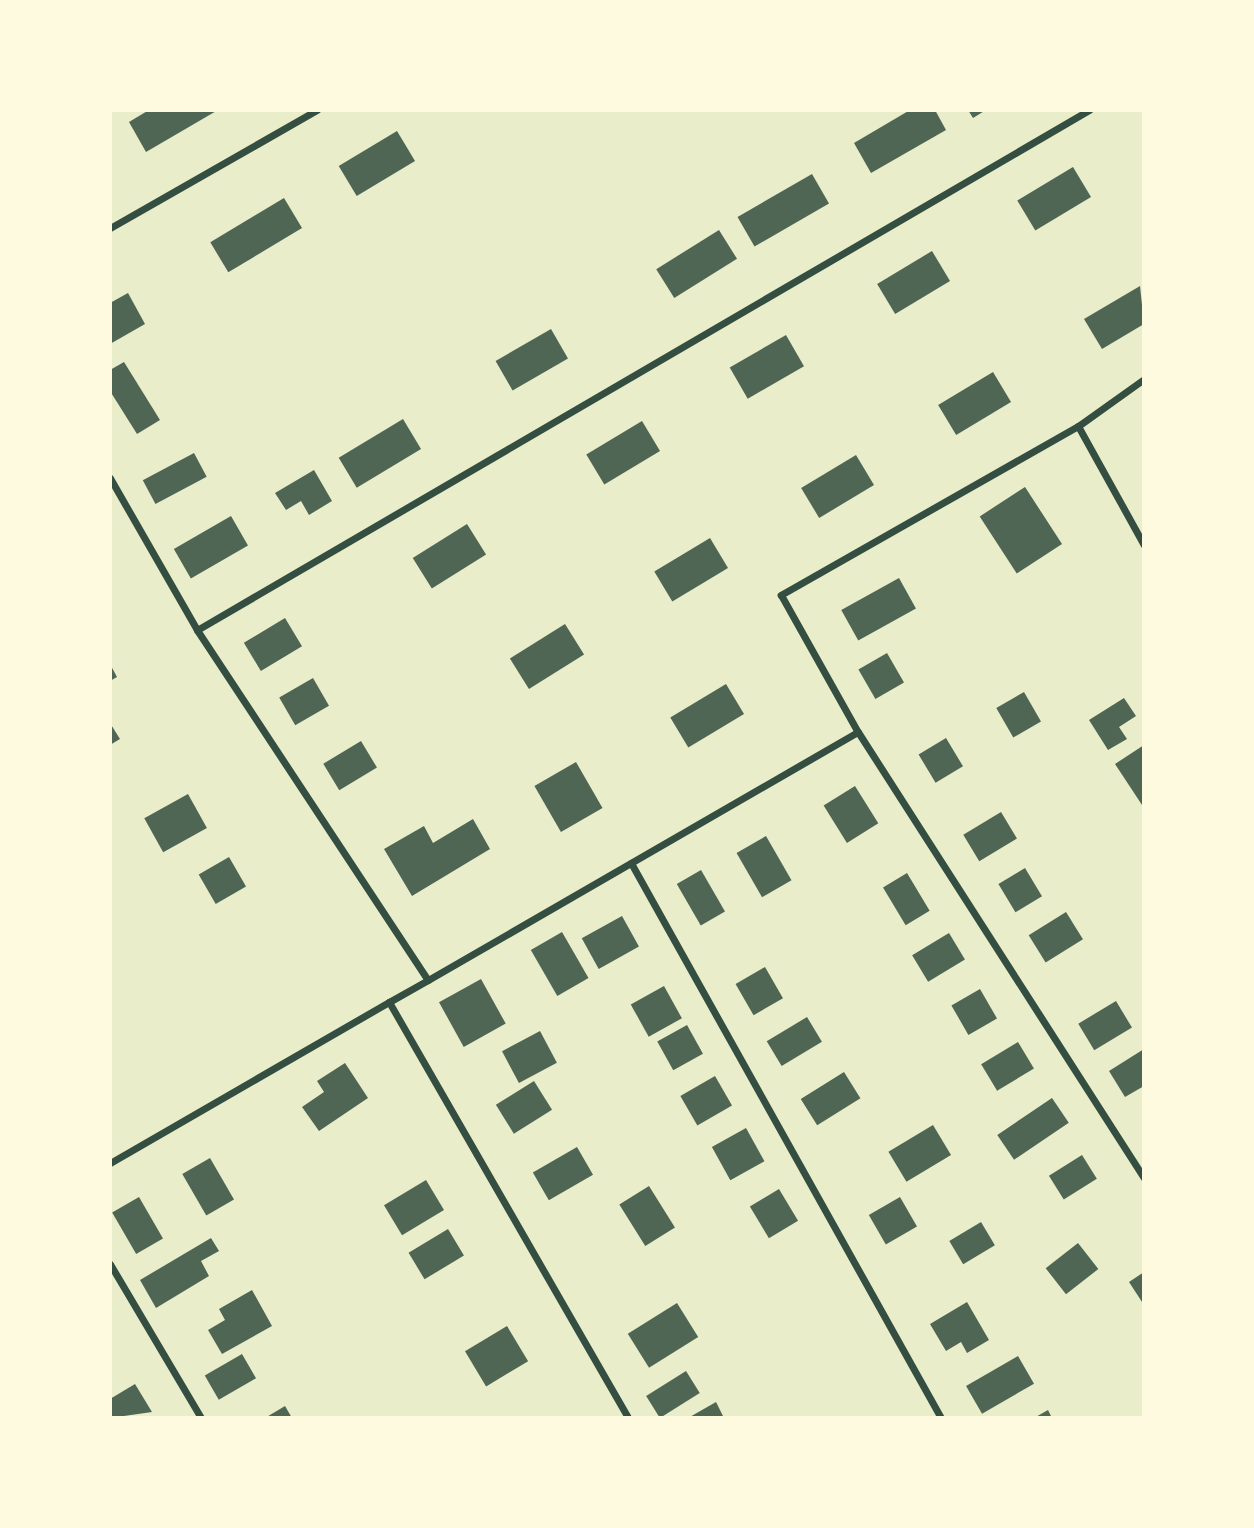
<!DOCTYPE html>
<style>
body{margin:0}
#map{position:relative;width:1254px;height:1528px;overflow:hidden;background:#e9edc9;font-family:Manrope,sans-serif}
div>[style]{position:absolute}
.building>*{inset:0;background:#4f6655;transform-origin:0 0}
.minor>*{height:7px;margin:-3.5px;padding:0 3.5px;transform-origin:3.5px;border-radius:3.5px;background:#344e41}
span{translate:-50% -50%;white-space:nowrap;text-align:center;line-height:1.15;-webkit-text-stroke:7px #fefae0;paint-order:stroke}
.frame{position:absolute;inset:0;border:112px solid #fefae0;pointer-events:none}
</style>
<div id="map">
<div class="building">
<i style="clip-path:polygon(149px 110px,218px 110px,146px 152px,129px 122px)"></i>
<i style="clip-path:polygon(910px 110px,935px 110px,946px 130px,871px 173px,854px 143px)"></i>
<i style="clip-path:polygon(968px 110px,986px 110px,973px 118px)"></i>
<i style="left:397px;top:131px;width:35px;height:68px;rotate:59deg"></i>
<i style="left:1073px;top:167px;width:35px;height:65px;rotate:59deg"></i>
<i style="left:812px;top:174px;width:34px;height:86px;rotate:60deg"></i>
<i style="left:284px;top:198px;width:35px;height:86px;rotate:59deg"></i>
<i style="left:719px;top:230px;width:34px;height:74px;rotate:58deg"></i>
<i style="left:932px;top:251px;width:35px;height:64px;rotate:59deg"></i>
<i style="clip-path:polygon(1140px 286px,1144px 324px,1102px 349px,1084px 319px)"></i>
<i style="clip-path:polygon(128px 293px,145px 324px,110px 344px,110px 303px)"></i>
<i style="left:551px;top:329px;width:34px;height:64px;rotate:60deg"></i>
<i style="left:786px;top:335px;width:36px;height:65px;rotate:60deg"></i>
<i style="clip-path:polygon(124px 362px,160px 420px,137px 434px,110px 391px,110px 370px)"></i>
<i style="left:993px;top:372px;width:35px;height:64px;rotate:59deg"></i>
<i style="left:403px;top:419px;width:35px;height:75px;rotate:59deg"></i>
<i style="left:642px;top:421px;width:35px;height:65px;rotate:59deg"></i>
<i style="left:194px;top:453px;width:27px;height:58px;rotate:62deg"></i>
<i style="left:856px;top:455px;width:35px;height:64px;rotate:59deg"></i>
<i style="clip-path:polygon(314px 470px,332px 501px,309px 515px,301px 501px,286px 510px,275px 493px)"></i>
<i style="left:1025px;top:487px;width:68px;height:54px;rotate:57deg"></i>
<i style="left:231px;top:516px;width:34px;height:66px;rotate:60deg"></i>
<i style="left:467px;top:524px;width:36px;height:64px;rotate:58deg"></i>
<i style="left:710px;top:538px;width:35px;height:65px;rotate:59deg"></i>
<i style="left:899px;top:578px;width:35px;height:66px;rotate:61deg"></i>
<i style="left:285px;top:618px;width:33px;height:48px;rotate:59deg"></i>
<i style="left:565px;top:624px;width:36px;height:65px;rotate:58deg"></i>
<i style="left:887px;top:653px;width:34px;height:33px;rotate:60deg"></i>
<i style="clip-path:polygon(110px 664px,117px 677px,110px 681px)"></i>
<i style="left:313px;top:678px;width:32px;height:39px;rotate:60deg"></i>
<i style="left:726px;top:684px;width:35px;height:65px;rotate:59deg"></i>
<i style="left:1024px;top:692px;width:34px;height:32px;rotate:60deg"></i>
<i style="clip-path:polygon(1124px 698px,1136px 716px,1119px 727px,1127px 739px,1108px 750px,1089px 720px)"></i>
<i style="clip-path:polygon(110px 723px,120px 739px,110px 745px)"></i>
<i style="left:946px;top:738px;width:33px;height:32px;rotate:59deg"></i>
<i style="left:361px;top:741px;width:31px;height:44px;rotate:59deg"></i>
<i style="clip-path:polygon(1144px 745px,1144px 808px,1115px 764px)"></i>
<i style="left:576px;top:762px;width:53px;height:48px;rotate:60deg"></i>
<i style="left:855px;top:786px;width:44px;height:37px;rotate:58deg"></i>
<i style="left:188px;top:794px;width:39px;height:50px;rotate:61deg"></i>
<i style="left:1001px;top:812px;width:31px;height:44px;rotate:59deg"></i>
<i style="clip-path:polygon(473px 819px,490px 849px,412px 896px,384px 849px,424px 826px,433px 843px)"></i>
<i style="left:766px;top:836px;width:51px;height:34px;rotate:60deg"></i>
<i style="left:229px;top:857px;width:34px;height:35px;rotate:60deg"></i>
<i style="left:1025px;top:868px;width:33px;height:31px;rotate:59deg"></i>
<i style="left:701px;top:870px;width:48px;height:28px;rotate:60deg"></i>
<i style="left:907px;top:873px;width:44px;height:28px;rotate:59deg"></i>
<i style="left:1066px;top:912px;width:32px;height:44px;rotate:58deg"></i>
<i style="left:622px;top:916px;width:35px;height:46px;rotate:61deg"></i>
<i style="left:562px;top:932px;width:53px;height:36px;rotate:60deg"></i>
<i style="left:949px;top:933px;width:31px;height:43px;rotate:59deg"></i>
<i style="left:765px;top:967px;width:36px;height:34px;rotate:60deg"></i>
<i style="left:481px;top:979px;width:51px;height:48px;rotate:61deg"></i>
<i style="left:664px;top:986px;width:37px;height:38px;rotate:61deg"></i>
<i style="left:980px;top:989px;width:34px;height:33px;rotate:60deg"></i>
<i style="left:1116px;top:1001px;width:31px;height:44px;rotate:59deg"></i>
<i style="left:807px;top:1017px;width:29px;height:47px;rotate:59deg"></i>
<i style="left:687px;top:1025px;width:33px;height:34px;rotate:61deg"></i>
<i style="left:540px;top:1031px;width:36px;height:43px;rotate:62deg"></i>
<i style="left:1018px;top:1042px;width:31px;height:43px;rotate:59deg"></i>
<i style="clip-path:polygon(1144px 1049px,1144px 1086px,1125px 1097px,1109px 1071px)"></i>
<i style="clip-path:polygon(345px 1063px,368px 1098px,319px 1131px,302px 1107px,324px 1092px,317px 1081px)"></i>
<i style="left:844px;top:1072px;width:31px;height:51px;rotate:58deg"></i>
<i style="left:715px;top:1076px;width:34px;height:40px;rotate:60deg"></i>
<i style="left:534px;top:1081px;width:34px;height:45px;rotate:58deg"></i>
<i style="left:1052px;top:1098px;width:30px;height:66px;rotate:56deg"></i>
<i style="left:933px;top:1125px;width:35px;height:52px;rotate:59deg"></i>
<i style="left:746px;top:1128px;width:38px;height:39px;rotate:61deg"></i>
<i style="left:577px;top:1147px;width:32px;height:51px;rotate:60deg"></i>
<i style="left:1082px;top:1155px;width:28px;height:39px;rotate:58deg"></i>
<i style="left:210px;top:1158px;width:48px;height:32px;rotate:60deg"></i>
<i style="left:426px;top:1180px;width:35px;height:49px;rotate:59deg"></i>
<i style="left:649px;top:1186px;width:49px;height:35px;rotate:58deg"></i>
<i style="left:779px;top:1189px;width:37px;height:34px;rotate:59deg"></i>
<i style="left:139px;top:1197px;width:48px;height:31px;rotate:60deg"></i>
<i style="left:900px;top:1197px;width:34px;height:36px;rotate:60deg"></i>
<i style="left:981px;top:1222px;width:27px;height:37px;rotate:59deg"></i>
<i style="left:448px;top:1229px;width:31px;height:46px;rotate:59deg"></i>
<i style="clip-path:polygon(211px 1238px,219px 1251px,201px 1261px,209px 1276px,156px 1308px,140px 1280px)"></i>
<i style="left:1078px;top:1243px;width:33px;height:41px;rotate:52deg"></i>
<i style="clip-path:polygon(1144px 1272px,1144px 1305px,1129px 1282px)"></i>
<i style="clip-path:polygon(252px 1290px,272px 1326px,222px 1354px,208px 1330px,225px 1320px,219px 1309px)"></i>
<i style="clip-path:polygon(967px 1302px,989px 1340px,967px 1353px,961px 1342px,946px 1351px,930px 1324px)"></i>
<i style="left:677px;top:1303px;width:40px;height:58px;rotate:58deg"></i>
<i style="left:507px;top:1326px;width:41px;height:49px;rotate:59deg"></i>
<i style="left:242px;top:1354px;width:28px;height:43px;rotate:60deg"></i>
<i style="left:1018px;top:1356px;width:32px;height:60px;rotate:60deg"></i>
<i style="left:686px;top:1371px;width:26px;height:47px;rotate:58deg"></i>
<i style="clip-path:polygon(135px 1384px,152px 1412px,110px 1418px,110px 1399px)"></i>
<i style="clip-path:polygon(716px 1402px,724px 1418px,688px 1418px)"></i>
<i style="clip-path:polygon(285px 1406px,292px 1418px,265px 1418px)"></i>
<i style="clip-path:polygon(1048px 1410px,1052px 1418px,1034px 1418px)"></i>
</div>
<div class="minor">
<i style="left:110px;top:228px;width:238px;rotate:-29.7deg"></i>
<i style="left:1144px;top:379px;width:81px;rotate:144.5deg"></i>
<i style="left:1078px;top:426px;width:342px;rotate:150.4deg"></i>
<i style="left:781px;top:595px;width:157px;rotate:60.7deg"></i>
<i style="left:858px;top:732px;width:530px;rotate:57.33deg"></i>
<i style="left:1078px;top:426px;width:136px;rotate:61deg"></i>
<i style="left:110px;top:478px;width:175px;rotate:60.2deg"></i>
<i style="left:197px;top:630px;width:419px;rotate:56.6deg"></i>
<i style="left:428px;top:980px;width:45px;rotate:150.6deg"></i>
<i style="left:389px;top:1002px;width:480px;rotate:60.1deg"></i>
<i style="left:197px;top:630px;width:1033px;rotate:-30.24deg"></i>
<i style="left:631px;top:863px;width:636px;rotate:60.81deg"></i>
<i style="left:428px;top:980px;width:496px;rotate:-30deg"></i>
<i style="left:110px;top:1163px;width:322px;rotate:-30deg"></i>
<i style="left:110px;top:1264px;width:179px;rotate:59.4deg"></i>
</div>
<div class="frame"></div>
</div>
